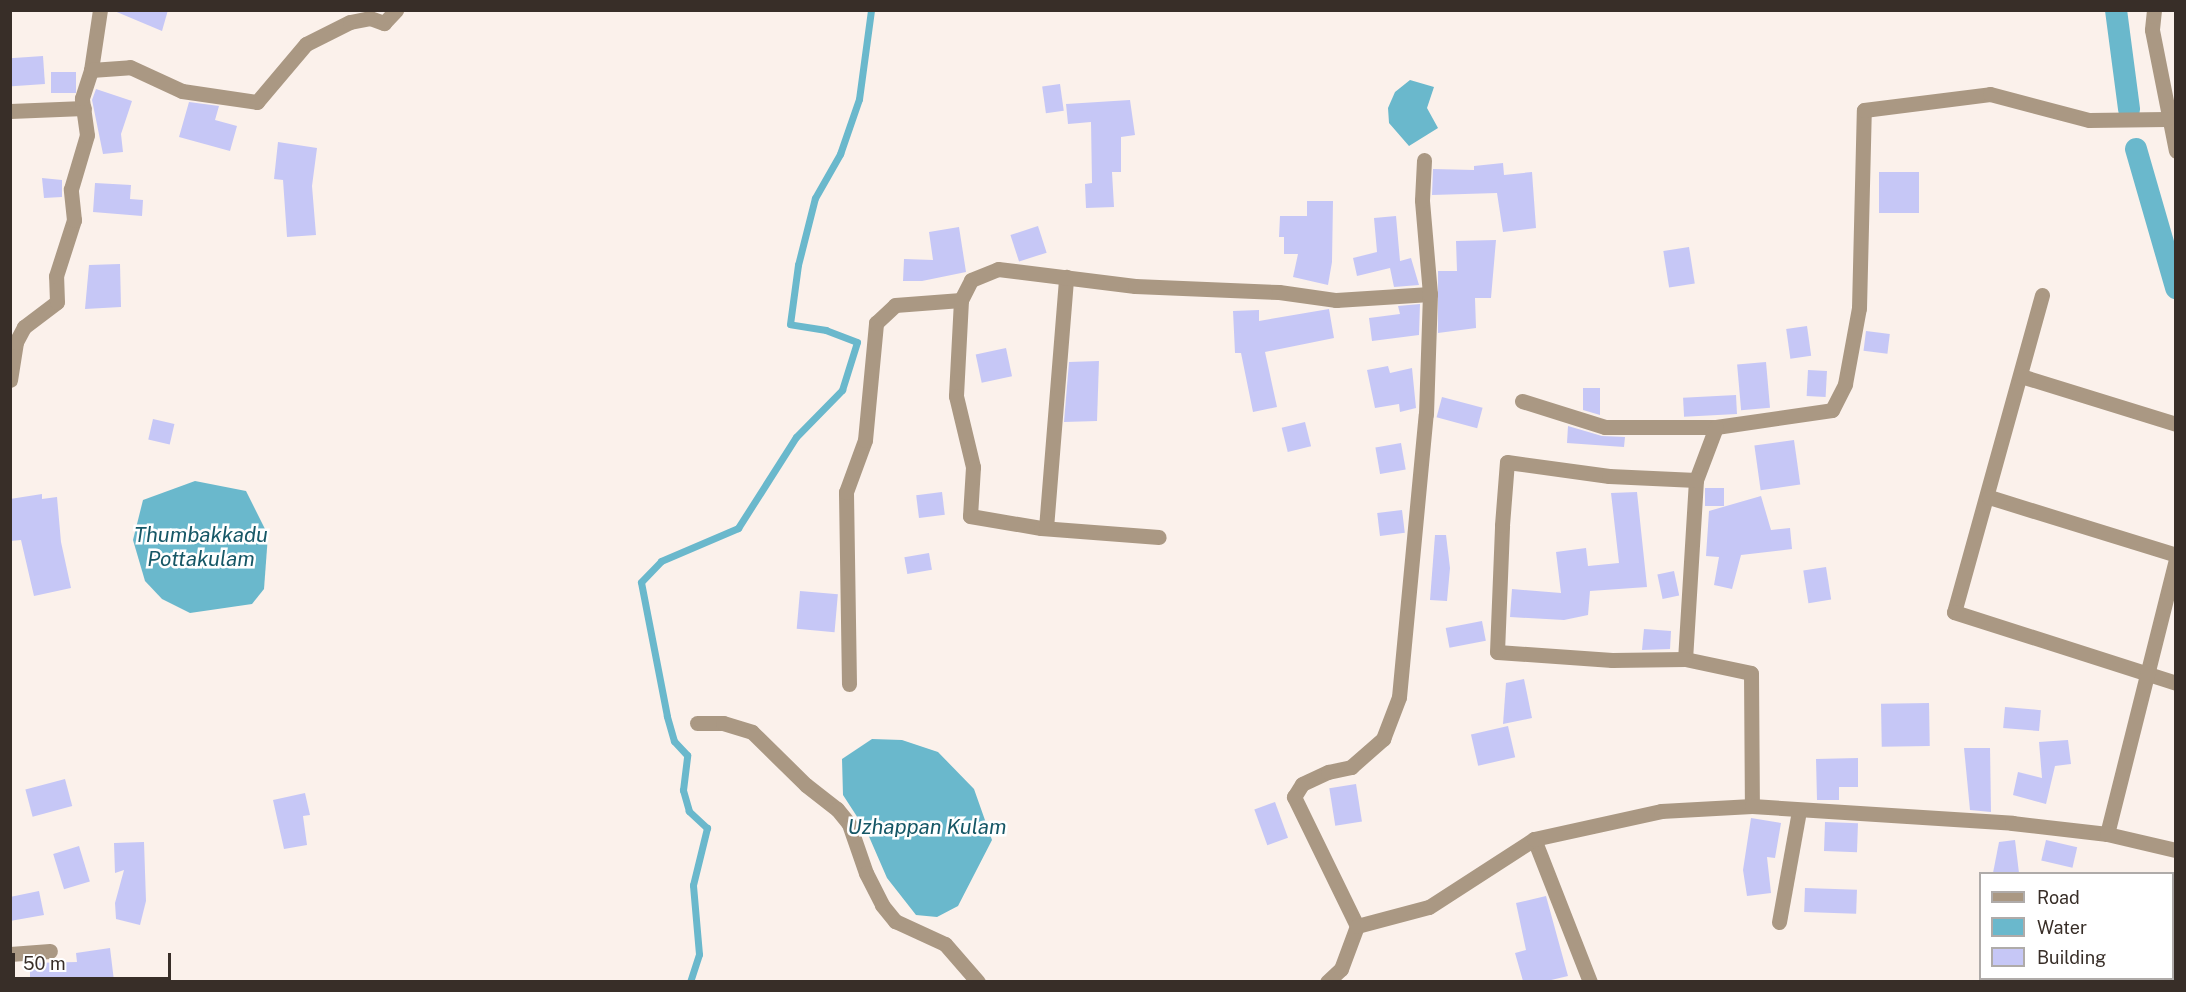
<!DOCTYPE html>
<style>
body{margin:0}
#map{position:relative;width:2186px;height:992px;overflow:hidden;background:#fbf1eb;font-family:"Public Sans",sans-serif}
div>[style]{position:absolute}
.water>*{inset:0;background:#6ab8cc}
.stream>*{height:7px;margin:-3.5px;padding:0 3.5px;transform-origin:3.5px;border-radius:3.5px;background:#6ab8cc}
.canal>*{height:22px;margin:-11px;padding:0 11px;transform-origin:11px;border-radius:11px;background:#6ab8cc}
.building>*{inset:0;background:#c6c7f6;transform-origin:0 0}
.minor>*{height:15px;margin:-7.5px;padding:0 7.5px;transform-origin:7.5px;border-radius:7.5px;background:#aa9883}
span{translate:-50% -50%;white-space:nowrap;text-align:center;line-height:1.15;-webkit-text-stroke:5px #fff;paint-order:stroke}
.water-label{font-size:21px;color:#165766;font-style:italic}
.frame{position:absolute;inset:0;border:12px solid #382e28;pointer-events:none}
.legend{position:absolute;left:1979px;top:872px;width:195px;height:108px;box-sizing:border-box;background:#fff;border:2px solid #afaba9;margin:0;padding:8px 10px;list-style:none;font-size:18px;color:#382e28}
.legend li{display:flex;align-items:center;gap:12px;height:30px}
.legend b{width:30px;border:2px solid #afaba9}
.scale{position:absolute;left:12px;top:953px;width:159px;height:27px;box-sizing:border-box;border:3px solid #382e28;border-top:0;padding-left:8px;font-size:18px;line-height:21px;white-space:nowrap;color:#382e28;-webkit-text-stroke:4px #fff;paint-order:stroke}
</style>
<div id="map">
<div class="water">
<i style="clip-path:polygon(1410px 80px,1434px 87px,1427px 108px,1438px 128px,1409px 146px,1389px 123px,1388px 108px,1395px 92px)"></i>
<i style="clip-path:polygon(195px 481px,246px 491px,268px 535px,264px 589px,252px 604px,190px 613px,162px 599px,145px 581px,133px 540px,143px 500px)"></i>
<i style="clip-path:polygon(872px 739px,902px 740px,938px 752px,974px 789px,992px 840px,958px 906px,937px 917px,916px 915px,887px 878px,867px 832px,843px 795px,842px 759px)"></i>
</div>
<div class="stream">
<i style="left:690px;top:982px;width:29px;rotate:-72deg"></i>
<i style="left:699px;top:954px;width:69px;rotate:-95deg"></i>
<i style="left:693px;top:885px;width:59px;rotate:-76.2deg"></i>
<i style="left:707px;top:828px;width:25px;rotate:-137deg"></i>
<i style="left:689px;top:811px;width:22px;rotate:-106deg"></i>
<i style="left:683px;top:790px;width:35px;rotate:-83deg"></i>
<i style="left:687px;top:755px;width:19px;rotate:-133deg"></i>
<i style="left:674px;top:741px;width:26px;rotate:-106deg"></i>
<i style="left:667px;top:716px;width:136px;rotate:-101deg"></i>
<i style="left:641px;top:582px;width:29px;rotate:-46deg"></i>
<i style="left:661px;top:561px;width:84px;rotate:-23.2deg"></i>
<i style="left:738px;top:528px;width:108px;rotate:-57.5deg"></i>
<i style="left:796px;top:437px;width:66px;rotate:-45.6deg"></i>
<i style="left:842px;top:390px;width:50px;rotate:-72.6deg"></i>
<i style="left:857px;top:342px;width:33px;rotate:-159deg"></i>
<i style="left:826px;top:330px;width:36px;rotate:-171deg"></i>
<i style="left:790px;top:324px;width:60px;rotate:-82.3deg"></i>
<i style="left:798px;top:265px;width:69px;rotate:-75.8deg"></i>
<i style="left:815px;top:198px;width:51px;rotate:-60.4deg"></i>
<i style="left:840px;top:154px;width:58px;rotate:-70.9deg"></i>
<i style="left:859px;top:99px;width:90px;rotate:-82.3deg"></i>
</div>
<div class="canal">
<i style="left:2116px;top:10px;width:100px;rotate:82.5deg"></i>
<i style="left:2136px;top:149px;width:145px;rotate:73.9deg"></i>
</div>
<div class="building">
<i style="clip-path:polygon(112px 10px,168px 10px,162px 31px)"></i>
<i style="left:43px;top:56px;width:28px;height:33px;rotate:86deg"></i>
<i style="left:51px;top:72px;width:25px;height:21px"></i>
<i style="left:1060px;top:84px;width:27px;height:18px;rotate:82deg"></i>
<i style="clip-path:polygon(96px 89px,132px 101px,121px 134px,123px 152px,103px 154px,92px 100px)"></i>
<i style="clip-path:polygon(1130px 100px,1135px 135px,1121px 137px,1121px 172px,1112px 172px,1114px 207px,1086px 208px,1085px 184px,1092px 183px,1091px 122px,1068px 124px,1066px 104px)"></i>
<i style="clip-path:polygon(189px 102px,219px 106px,215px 120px,237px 126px,230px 151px,179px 137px)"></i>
<i style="clip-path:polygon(278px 142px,317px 148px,312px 186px,316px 235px,287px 237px,283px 180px,274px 179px)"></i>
<i style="clip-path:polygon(1503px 163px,1504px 175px,1532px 172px,1536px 228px,1503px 232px,1497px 193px,1432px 195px,1433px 169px,1474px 170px,1474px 166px)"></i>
<i style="left:1879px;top:172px;width:40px;height:41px"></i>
<i style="clip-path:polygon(42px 178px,62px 180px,62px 197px,44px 198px)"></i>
<i style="clip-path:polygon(95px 183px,131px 185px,130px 199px,143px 200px,142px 216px,93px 212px)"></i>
<i style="clip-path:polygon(1307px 201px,1333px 201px,1332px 262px,1328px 285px,1293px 277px,1298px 254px,1284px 254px,1284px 237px,1279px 237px,1280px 216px,1307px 216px)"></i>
<i style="clip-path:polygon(1396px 216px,1400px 261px,1411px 258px,1419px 285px,1394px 287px,1390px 268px,1357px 276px,1353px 258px,1377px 252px,1374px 218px)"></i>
<i style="left:1038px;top:226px;width:28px;height:29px;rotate:72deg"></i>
<i style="clip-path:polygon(959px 227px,966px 272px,922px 281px,903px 281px,904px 259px,933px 260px,929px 232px)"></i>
<i style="clip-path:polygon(1496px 240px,1491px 298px,1475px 298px,1476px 328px,1438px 333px,1438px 271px,1457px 271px,1456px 241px)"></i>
<i style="left:1689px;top:247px;width:37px;height:26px;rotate:81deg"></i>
<i style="clip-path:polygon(120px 264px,121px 307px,85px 309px,89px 265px)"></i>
<i style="clip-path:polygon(1420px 304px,1419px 335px,1372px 341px,1369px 318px,1400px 314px,1398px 306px)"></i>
<i style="clip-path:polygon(1329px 309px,1334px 338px,1265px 352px,1277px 407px,1253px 412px,1241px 353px,1235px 353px,1233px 311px,1259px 310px,1259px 321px)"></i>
<i style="left:1807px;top:326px;width:30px;height:21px;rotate:82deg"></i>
<i style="left:1866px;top:331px;width:24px;height:20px;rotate:7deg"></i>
<i style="left:1006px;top:348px;width:29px;height:31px;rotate:78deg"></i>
<i style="clip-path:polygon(1099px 361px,1097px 421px,1064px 422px,1069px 362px)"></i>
<i style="left:1766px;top:362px;width:46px;height:29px;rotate:85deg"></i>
<i style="clip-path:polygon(1388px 366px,1390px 373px,1412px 368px,1416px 408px,1400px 412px,1399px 404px,1375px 408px,1367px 370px)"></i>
<i style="left:1808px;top:370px;width:19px;height:26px;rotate:3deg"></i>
<i style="clip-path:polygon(1583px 388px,1600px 388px,1600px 415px,1583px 410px)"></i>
<i style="left:1736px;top:395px;width:19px;height:53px;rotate:87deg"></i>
<i style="left:1442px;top:397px;width:42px;height:21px;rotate:15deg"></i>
<i style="left:153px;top:419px;width:22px;height:21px;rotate:13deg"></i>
<i style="left:1305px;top:422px;width:25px;height:24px;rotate:76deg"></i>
<i style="clip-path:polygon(1568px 426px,1602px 436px,1625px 437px,1624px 447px,1567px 443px)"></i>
<i style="left:1794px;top:440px;width:45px;height:40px;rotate:82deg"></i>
<i style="left:1401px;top:443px;width:27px;height:26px;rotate:80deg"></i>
<i style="left:1705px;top:488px;width:19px;height:18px"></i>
<i style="left:942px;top:492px;width:23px;height:26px;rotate:83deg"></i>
<i style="clip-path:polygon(1637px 492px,1647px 587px,1590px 591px,1588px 615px,1564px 620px,1510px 617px,1512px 589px,1561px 593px,1556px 552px,1586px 548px,1588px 566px,1619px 563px,1611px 493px)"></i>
<i style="clip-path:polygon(42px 494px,42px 499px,57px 497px,61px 542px,71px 588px,34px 596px,21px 540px,10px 541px,10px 499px)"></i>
<i style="clip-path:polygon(1761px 496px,1771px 530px,1790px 528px,1792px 549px,1741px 555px,1732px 589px,1714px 585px,1719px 557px,1706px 556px,1709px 511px)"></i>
<i style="left:1402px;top:510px;width:23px;height:25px;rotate:83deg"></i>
<i style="clip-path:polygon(1435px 535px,1446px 535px,1450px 568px,1447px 601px,1430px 600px)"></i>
<i style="left:929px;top:553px;width:17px;height:25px;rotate:80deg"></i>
<i style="left:1826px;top:567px;width:33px;height:23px;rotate:81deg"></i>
<i style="left:1674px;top:571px;width:25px;height:17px;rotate:78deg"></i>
<i style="left:800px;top:591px;width:38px;height:38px;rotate:5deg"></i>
<i style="left:1482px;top:621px;width:20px;height:37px;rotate:79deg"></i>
<i style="clip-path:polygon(1644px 629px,1671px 631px,1670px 649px,1642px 650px)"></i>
<i style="clip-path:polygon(1524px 679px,1532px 718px,1503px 724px,1506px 683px)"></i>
<i style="left:1929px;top:703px;width:43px;height:48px;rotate:89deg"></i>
<i style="left:2005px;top:707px;width:36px;height:21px;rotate:5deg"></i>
<i style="left:1508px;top:726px;width:32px;height:38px;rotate:77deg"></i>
<i style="clip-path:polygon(2068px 740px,2071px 764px,2055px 766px,2046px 804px,2013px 795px,2018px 772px,2042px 778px,2039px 742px)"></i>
<i style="clip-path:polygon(1964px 748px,1990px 748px,1991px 812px,1970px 810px)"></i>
<i style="clip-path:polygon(1858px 758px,1858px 787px,1839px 787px,1839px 800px,1817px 800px,1816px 759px)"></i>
<i style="left:65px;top:779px;width:28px;height:41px;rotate:75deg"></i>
<i style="left:1356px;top:784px;width:38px;height:27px;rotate:81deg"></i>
<i style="clip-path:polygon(305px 793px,310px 815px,303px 816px,307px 845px,284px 849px,273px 800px)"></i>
<i style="left:1275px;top:802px;width:38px;height:22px;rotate:70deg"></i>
<i style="clip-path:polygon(1751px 818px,1781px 823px,1775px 858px,1767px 857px,1771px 893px,1747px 896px,1743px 870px)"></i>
<i style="left:1825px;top:822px;width:33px;height:29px;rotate:2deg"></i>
<i style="clip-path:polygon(2015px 840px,2019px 873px,1993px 873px,1999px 842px)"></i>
<i style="left:2046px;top:840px;width:32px;height:21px;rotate:13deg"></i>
<i style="clip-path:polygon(144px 842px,146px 901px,140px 925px,116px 919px,115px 903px,124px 870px,115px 873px,114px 843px)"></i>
<i style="left:79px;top:846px;width:37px;height:27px;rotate:73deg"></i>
<i style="left:1805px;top:888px;width:52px;height:24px;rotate:2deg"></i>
<i style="clip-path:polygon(39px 891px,44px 915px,10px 921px,10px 897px)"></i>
<i style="clip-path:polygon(1546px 896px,1568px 976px,1547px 981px,1523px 981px,1515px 953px,1526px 950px,1516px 903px)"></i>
<i style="clip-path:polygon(110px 948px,114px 981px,30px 981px,30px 963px,77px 962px,76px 953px)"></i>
</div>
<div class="minor">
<i style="left:2154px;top:10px;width:20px;rotate:96deg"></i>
<i style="left:2152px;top:30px;width:123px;rotate:78.8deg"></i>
<i style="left:91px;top:70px;width:61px;rotate:-81.5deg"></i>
<i style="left:10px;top:111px;width:74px;rotate:-2.3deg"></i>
<i style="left:2042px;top:295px;width:329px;rotate:105.5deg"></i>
<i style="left:1954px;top:612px;width:233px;rotate:17.7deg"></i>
<i style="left:961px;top:300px;width:96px;rotate:93deg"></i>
<i style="left:956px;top:396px;width:73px;rotate:76.5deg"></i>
<i style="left:973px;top:467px;width:49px;rotate:93.5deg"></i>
<i style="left:970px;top:516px;width:72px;rotate:9.6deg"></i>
<i style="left:1041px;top:528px;width:118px;rotate:4.4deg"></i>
<i style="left:2021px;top:376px;width:162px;rotate:17.2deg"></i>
<i style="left:10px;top:380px;width:38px;rotate:-81deg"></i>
<i style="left:16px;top:342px;width:17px;rotate:-62deg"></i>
<i style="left:24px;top:327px;width:41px;rotate:-37.1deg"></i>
<i style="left:57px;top:302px;width:26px;rotate:-92deg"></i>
<i style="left:56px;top:276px;width:59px;rotate:-72.2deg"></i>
<i style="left:74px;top:220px;width:31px;rotate:-96deg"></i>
<i style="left:71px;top:189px;width:56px;rotate:-73.5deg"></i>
<i style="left:87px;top:135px;width:37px;rotate:-98deg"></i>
<i style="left:82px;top:98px;width:29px;rotate:-72deg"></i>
<i style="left:91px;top:70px;width:39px;rotate:-4deg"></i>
<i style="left:130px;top:67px;width:57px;rotate:24.8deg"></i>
<i style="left:182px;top:91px;width:76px;rotate:8.3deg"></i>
<i style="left:257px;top:102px;width:76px;rotate:-49.8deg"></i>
<i style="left:306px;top:44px;width:49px;rotate:-26.6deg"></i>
<i style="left:350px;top:22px;width:20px;rotate:-11deg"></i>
<i style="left:370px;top:18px;width:15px;rotate:20deg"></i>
<i style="left:384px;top:23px;width:18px;rotate:-47deg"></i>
<i style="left:1522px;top:401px;width:87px;rotate:17.4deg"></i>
<i style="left:1605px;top:427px;width:111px"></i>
<i style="left:1716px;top:427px;width:117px;rotate:-8.3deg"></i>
<i style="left:1832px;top:410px;width:29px;rotate:-63deg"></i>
<i style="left:1845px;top:384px;width:77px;rotate:-79.6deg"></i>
<i style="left:1859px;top:308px;width:198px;rotate:-88.6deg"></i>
<i style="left:1864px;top:110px;width:127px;rotate:-7.2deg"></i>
<i style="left:1990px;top:94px;width:102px;rotate:14.7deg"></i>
<i style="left:2089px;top:120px;width:77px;rotate:-0.7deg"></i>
<i style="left:1716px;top:427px;width:57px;rotate:110.7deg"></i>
<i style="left:1696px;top:480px;width:179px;rotate:93.5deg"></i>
<i style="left:1685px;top:659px;width:67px;rotate:12deg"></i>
<i style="left:1751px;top:673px;width:133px;rotate:89.6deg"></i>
<i style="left:1989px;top:497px;width:196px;rotate:17.2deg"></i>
<i style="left:1046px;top:528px;width:252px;rotate:-85.4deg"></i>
<i style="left:1685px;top:659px;width:73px;rotate:179.2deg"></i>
<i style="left:1612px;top:660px;width:115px;rotate:-176deg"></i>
<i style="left:1497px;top:652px;width:127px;rotate:-87.7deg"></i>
<i style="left:1502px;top:525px;width:63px;rotate:-85.5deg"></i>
<i style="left:1507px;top:462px;width:103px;rotate:7.8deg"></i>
<i style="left:1609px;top:476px;width:87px;rotate:2.6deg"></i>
<i style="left:849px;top:684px;width:192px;rotate:-90.9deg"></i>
<i style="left:846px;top:492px;width:55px;rotate:-69.9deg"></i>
<i style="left:865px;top:440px;width:118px;rotate:-84.6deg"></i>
<i style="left:876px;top:323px;width:26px;rotate:-43deg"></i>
<i style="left:895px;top:305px;width:66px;rotate:-4.3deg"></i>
<i style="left:961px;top:300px;width:22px;rotate:-63deg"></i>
<i style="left:971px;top:280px;width:29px;rotate:-22deg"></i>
<i style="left:998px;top:269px;width:138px;rotate:7.1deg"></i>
<i style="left:1135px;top:286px;width:144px;rotate:2.4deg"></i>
<i style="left:1279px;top:292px;width:58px;rotate:8deg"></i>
<i style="left:1336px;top:300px;width:94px;rotate:-3.7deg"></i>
<i style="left:697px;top:723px;width:26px"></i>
<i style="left:723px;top:723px;width:30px;rotate:17deg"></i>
<i style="left:752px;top:732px;width:76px;rotate:44.5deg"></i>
<i style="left:806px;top:785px;width:39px;rotate:38deg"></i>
<i style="left:837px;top:809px;width:19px;rotate:51deg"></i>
<i style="left:849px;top:824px;width:52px;rotate:70.9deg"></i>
<i style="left:866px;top:873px;width:36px;rotate:63deg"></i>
<i style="left:882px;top:905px;width:21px;rotate:51deg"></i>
<i style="left:895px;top:921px;width:55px;rotate:24.7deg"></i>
<i style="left:945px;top:944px;width:50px;rotate:49deg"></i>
<i style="left:2107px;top:834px;width:283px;rotate:-75.9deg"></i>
<i style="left:1534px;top:839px;width:154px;rotate:68.6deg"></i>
<i style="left:1779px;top:922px;width:113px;rotate:-79.8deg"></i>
<i style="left:1357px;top:926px;width:144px;rotate:-116deg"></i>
<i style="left:1294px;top:797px;width:15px;rotate:-58deg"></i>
<i style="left:1302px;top:784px;width:29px;rotate:-25deg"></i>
<i style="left:1328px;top:772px;width:24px;rotate:-12deg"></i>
<i style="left:1351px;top:767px;width:43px;rotate:-41.2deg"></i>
<i style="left:1383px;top:739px;width:45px;rotate:-69.1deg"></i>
<i style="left:1399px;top:697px;width:284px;rotate:-84.6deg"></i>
<i style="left:1426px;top:414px;width:120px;rotate:-88.1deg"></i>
<i style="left:1430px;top:294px;width:94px;rotate:-94.9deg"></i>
<i style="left:1422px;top:200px;width:40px;rotate:-87.1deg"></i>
<i style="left:10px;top:954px;width:40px;rotate:-4.3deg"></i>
<i style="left:1327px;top:982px;width:19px;rotate:-43deg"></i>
<i style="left:1341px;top:969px;width:46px;rotate:-69.6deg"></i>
<i style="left:1357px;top:926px;width:74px;rotate:-14.8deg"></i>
<i style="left:1429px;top:907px;width:125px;rotate:-32.9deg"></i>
<i style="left:1534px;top:839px;width:130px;rotate:-12.4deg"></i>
<i style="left:1661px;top:811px;width:91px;rotate:-3.1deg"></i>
<i style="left:1752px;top:806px;width:261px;rotate:3.7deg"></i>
<i style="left:2012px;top:823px;width:96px;rotate:6.6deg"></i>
<i style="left:2107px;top:834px;width:71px;rotate:13.1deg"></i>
</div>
<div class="water-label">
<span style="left:201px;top:547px">Thumbakkadu<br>Pottakulam</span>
<span style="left:927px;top:827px">Uzhappan Kulam</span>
</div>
<div class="frame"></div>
<ul class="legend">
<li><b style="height:8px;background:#aa9883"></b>Road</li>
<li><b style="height:16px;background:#6ab8cc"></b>Water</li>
<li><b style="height:16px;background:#c6c7f6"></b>Building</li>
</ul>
<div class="scale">50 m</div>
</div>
